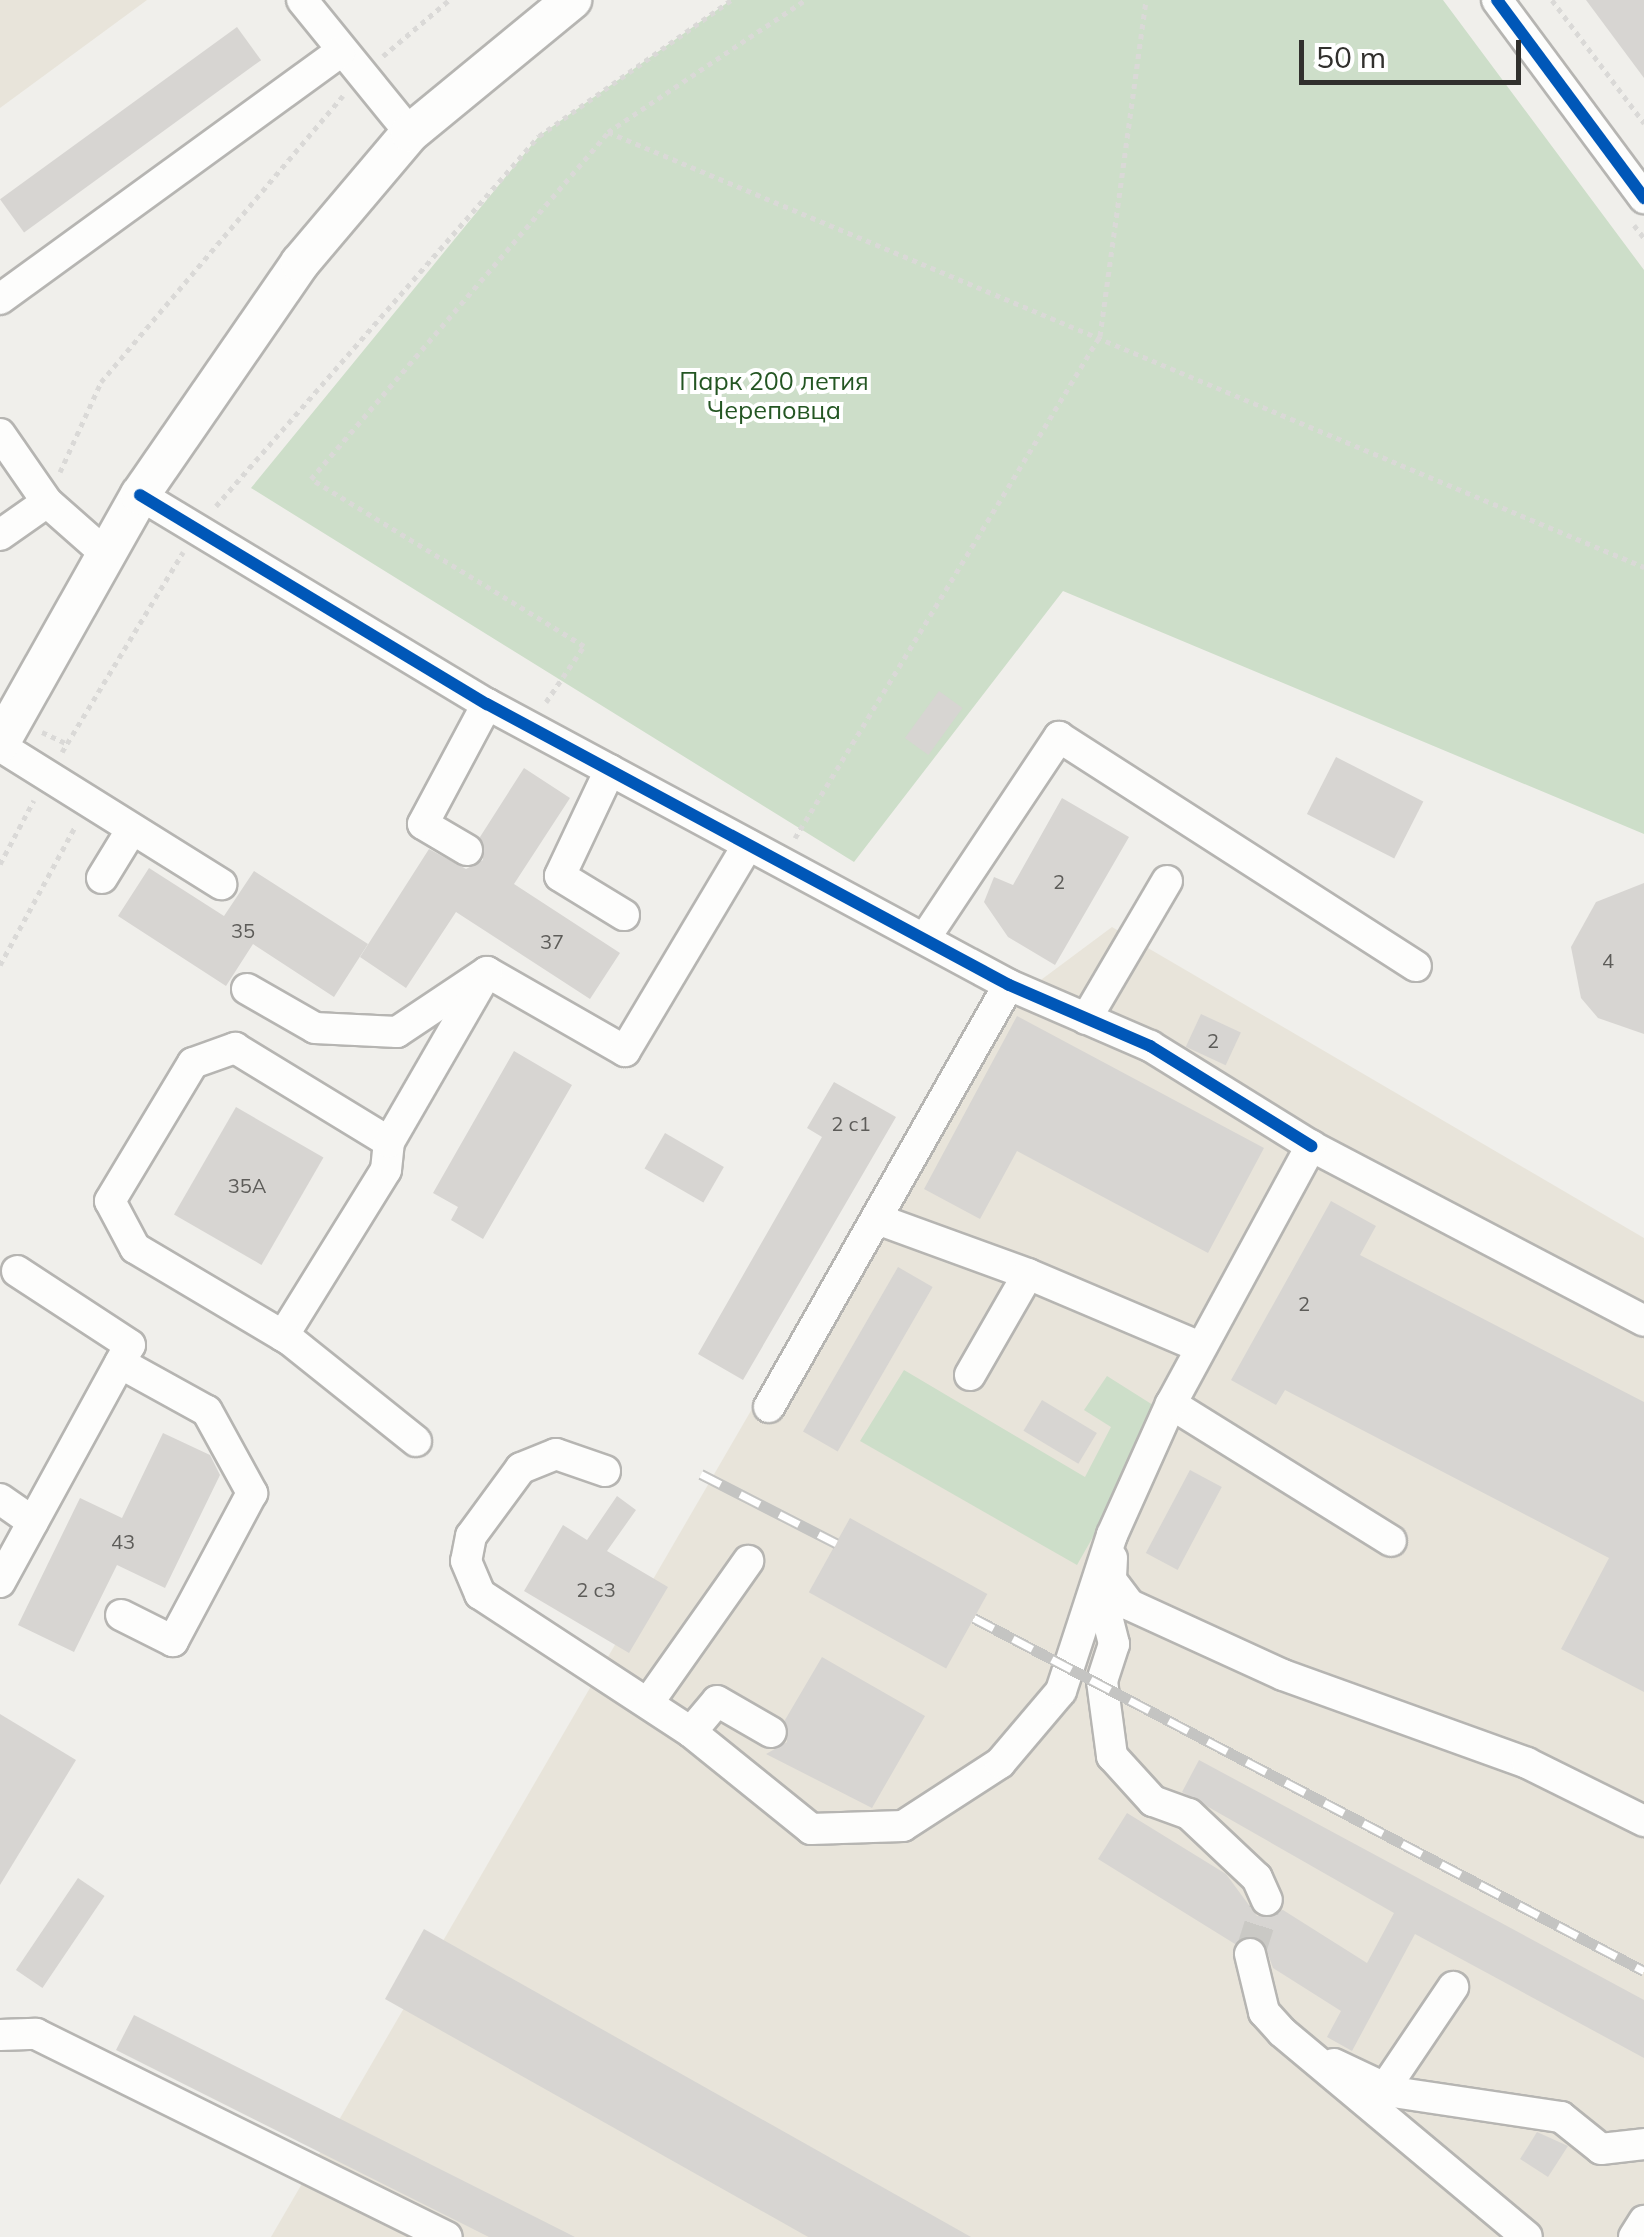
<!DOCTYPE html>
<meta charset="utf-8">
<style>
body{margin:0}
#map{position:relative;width:1644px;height:2237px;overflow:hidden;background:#f0efeb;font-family:Mulish,sans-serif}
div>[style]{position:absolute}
.built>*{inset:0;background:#e8e4da}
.green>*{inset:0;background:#cddec9}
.building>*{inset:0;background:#d7d5d2;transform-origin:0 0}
.minor-tunnel>*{height:30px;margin-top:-15px;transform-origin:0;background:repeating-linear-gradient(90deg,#cac9c5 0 30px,transparent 0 45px)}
.path>*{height:5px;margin-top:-2.5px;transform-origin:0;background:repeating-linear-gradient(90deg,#dad9d7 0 5px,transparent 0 10px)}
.roads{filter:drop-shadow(2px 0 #b6b5b2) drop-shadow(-2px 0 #b6b5b2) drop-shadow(0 2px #b6b5b2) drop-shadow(0 -2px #b6b5b2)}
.minor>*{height:30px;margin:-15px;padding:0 15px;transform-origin:15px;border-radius:15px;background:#fdfdfc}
.major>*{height:38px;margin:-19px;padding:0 19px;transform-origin:19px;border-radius:19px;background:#fdfdfc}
.rail>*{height:11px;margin-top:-5.5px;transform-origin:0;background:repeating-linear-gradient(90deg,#fff 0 22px,#c4c4c2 0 44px);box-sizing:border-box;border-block:2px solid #c4c4c2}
.cycleway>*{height:12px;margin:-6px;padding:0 6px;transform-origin:6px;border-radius:6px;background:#0057b8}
span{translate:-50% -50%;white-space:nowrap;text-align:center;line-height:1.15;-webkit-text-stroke:8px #fff;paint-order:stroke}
.number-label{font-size:20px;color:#5d5c59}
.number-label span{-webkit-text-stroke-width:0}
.park-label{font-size:25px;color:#245623}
.scale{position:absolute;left:1299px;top:40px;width:222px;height:45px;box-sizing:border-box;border:5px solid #31302d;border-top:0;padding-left:12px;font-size:30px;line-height:35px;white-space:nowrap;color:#31302d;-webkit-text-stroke:8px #fff;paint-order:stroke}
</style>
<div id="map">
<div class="built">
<i style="clip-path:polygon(0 0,147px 0,0 108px)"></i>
<i style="clip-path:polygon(1112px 927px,1644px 1238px,1644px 2237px,271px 2237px,971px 1032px)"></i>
</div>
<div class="green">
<i style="clip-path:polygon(731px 0,1443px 0,1644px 270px,1644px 834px,1063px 591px,854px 862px,251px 488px,539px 136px)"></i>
<i style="clip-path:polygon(904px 1370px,1085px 1477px,1111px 1427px,1084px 1410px,1107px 1376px,1164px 1412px,1077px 1565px,860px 1441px)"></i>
</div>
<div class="building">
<i style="clip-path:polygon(1586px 0,1644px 0,1644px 78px)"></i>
<i style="left:237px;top:27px;width:41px;height:293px;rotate:54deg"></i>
<i style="left:939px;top:691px;width:29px;height:58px;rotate:36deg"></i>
<i style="left:1336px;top:757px;width:98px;height:64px;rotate:27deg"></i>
<i style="clip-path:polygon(524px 768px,570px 798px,514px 884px,620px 953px,590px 999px,456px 912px,406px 988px,360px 957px,429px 849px,466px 869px,483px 860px,480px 837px)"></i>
<i style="clip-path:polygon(1062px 798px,1129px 837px,1055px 965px,1008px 937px,984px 902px,994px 877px,1013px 885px)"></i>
<i style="clip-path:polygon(149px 868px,224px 916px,254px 871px,368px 944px,334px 997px,253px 944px,226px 986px,118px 916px)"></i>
<i style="clip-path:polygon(1644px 883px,1644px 1034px,1598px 1018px,1581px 998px,1571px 947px,1596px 902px)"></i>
<i style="left:1201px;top:1014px;width:44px;height:36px;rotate:25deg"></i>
<i style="clip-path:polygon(1017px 1016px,1264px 1148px,1208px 1253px,1017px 1151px,980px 1219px,924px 1189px)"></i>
<i style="clip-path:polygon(514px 1051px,572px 1085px,483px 1239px,451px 1220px,458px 1207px,433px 1193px)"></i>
<i style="clip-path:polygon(834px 1082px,896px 1117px,743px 1380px,698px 1354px,822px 1137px,807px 1128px)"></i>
<i style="left:236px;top:1107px;width:101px;height:124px;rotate:30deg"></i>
<i style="left:665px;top:1133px;width:68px;height:41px;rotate:30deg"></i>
<i style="clip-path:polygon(1331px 1201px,1376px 1226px,1360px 1255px,1644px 1402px,1644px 1692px,1561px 1649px,1609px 1558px,1285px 1390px,1276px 1405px,1231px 1380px)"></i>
<i style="left:898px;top:1267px;width:40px;height:190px;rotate:30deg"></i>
<i style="left:1042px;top:1400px;width:64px;height:36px;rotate:31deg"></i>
<i style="clip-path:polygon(163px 1433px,210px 1455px,220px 1475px,165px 1588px,117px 1565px,74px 1652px,18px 1625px,80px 1498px,122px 1518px)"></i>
<i style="left:1190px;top:1470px;width:36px;height:94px;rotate:28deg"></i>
<i style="clip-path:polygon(617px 1496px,636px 1510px,607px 1551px,668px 1587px,629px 1653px,524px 1591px,563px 1525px,587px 1540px)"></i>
<i style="left:850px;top:1518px;width:157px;height:85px;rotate:29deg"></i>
<i style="clip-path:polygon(822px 1657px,925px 1716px,872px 1808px,766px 1754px,787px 1742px,785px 1720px)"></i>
<i style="clip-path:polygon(0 1714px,76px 1760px,0 1885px)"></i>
<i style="clip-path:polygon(1199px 1760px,1644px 2000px,1644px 2058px,1415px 1934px,1352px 2051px,1327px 2037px,1341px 2011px,1273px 1968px,1263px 1940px,1235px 1944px,1098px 1859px,1127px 1813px,1226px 1874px,1257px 1916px,1283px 1910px,1367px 1963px,1394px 1913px,1182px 1792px)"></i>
<i style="left:78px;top:1878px;width:32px;height:111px;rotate:34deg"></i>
<i style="clip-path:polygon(424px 1929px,971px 2237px,808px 2237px,385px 1999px)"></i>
<i style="clip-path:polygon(134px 2015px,575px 2237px,489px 2237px,116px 2050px)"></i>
<i style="clip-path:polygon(1537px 2132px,1568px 2146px,1548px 2177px,1520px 2159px)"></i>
</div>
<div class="minor-tunnel">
<i style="left:1250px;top:1954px;width:57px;rotate:-72.5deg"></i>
</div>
<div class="path">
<i style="left:1552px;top:0;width:154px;rotate:53.2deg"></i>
<i style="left:383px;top:56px;width:87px;rotate:-40.3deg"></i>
<i style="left:608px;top:132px;width:1124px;rotate:22.78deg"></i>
<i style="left:1634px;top:225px;width:16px;rotate:52deg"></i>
<i style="left:60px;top:472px;width:99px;rotate:-65.5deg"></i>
<i style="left:101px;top:382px;width:375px;rotate:-49.8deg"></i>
<i style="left:216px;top:506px;width:491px;rotate:-48.9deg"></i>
<i style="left:539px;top:136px;width:235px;rotate:-35.3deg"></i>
<i style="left:546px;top:702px;width:68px;rotate:-55.8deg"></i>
<i style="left:584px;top:646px;width:320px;rotate:-148.5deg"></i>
<i style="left:311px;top:479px;width:457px;rotate:-49.4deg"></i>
<i style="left:608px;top:132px;width:237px;rotate:-33.8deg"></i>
<i style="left:42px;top:732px;width:26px;rotate:25deg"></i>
<i style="left:62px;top:752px;width:234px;rotate:-58.8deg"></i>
<i style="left:795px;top:838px;width:587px;rotate:-58.72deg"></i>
<i style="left:1100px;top:336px;width:339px;rotate:-82.2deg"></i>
<i style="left:0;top:864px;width:72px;rotate:-62deg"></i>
<i style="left:0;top:965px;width:157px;rotate:-61.5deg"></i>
</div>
<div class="roads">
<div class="minor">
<i style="left:302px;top:0;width:171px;rotate:50.9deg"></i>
<i style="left:1497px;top:0;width:247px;rotate:53.4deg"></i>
<i style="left:0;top:299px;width:420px;rotate:-36deg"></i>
<i style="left:0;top:434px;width:83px;rotate:55.3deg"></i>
<i style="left:47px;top:502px;width:79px;rotate:41.4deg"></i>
<i style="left:140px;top:495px;width:405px;rotate:31.1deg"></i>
<i style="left:487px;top:704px;width:593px;rotate:28.29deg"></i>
<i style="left:1009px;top:985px;width:154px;rotate:23.4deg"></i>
<i style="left:1150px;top:1046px;width:190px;rotate:31.8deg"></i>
<i style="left:1311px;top:1146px;width:376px;rotate:27.7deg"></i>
<i style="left:0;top:535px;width:57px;rotate:-35.1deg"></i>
<i style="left:0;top:746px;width:261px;rotate:32deg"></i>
<i style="left:610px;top:770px;width:117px;rotate:115.3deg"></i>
<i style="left:560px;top:876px;width:75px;rotate:31.4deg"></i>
<i style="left:467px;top:850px;width:51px;rotate:-149.4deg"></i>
<i style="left:423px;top:824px;width:136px;rotate:-61.9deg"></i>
<i style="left:102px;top:878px;width:57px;rotate:-58.5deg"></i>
<i style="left:925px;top:938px;width:242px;rotate:-56.3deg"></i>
<i style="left:1059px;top:737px;width:424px;rotate:32.7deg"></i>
<i style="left:247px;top:989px;width:78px;rotate:29.8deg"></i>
<i style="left:315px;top:1028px;width:82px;rotate:2.8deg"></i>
<i style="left:397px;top:1032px;width:108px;rotate:-33.7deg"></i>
<i style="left:487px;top:972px;width:159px;rotate:29.8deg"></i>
<i style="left:625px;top:1051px;width:240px;rotate:-59.2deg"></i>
<i style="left:1086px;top:1019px;width:160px;rotate:-59.6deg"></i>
<i style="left:877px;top:1219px;width:161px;rotate:20deg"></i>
<i style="left:283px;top:1336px;width:195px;rotate:-58.2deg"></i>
<i style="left:386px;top:1170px;width:28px;rotate:-84deg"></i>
<i style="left:120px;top:1363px;width:99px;rotate:28.9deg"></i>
<i style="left:207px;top:1411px;width:94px;rotate:61.2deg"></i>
<i style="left:252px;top:1493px;width:168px;rotate:118.1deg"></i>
<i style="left:173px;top:1641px;width:58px;rotate:-153.4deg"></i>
<i style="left:970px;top:1375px;width:116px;rotate:-60.1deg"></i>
<i style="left:1028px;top:1274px;width:185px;rotate:23deg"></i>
<i style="left:1171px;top:1404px;width:259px;rotate:31.9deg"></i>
<i style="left:769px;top:1407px;width:485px;rotate:-60.4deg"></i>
<i style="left:416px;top:1441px;width:161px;rotate:-141.3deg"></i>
<i style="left:290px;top:1340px;width:180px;rotate:-149.3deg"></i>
<i style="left:135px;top:1248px;width:53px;rotate:-118deg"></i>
<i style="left:110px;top:1201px;width:161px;rotate:-59deg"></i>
<i style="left:193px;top:1063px;width:45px;rotate:-19.7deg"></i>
<i style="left:235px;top:1048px;width:180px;rotate:31.4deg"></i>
<i style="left:389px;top:1142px;width:196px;rotate:-60deg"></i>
<i style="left:605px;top:1471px;width:52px;rotate:-160.9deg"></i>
<i style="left:556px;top:1454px;width:38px;rotate:158deg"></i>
<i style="left:521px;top:1468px;width:84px;rotate:126.3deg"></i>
<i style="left:471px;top:1536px;width:25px;rotate:101deg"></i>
<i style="left:466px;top:1561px;width:36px;rotate:67deg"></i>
<i style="left:480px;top:1594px;width:252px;rotate:33.2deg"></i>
<i style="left:691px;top:1732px;width:154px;rotate:38.9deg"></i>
<i style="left:811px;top:1829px;width:92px;rotate:-1.9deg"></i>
<i style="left:903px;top:1826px;width:116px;rotate:-33deg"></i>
<i style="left:1000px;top:1763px;width:94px;rotate:-49.7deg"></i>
<i style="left:1061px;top:1691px;width:164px;rotate:-71.9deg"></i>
<i style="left:1112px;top:1535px;width:144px;rotate:-65.8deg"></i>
<i style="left:1171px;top:1404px;width:294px;rotate:-61.5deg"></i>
<i style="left:0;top:1499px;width:40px;rotate:34.9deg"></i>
<i style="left:1112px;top:1558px;width:22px;rotate:93deg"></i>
<i style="left:1111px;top:1580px;width:31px;rotate:53deg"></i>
<i style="left:1130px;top:1605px;width:168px;rotate:24.6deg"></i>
<i style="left:1283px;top:1675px;width:259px;rotate:19.8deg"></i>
<i style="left:1527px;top:1763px;width:131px;rotate:26.4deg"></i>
<i style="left:0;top:1582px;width:270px;rotate:-61.3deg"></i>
<i style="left:130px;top:1345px;width:135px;rotate:-146.8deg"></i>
<i style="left:1099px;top:1585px;width:61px;rotate:75.7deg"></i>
<i style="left:1114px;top:1644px;width:39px;rotate:108deg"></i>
<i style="left:1102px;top:1681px;width:76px;rotate:82.4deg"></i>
<i style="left:1112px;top:1756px;width:61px;rotate:47.7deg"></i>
<i style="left:1153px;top:1801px;width:38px;rotate:20deg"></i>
<i style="left:1189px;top:1814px;width:93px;rotate:43.3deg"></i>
<i style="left:1257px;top:1878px;width:24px;rotate:66deg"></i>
<i style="left:648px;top:1703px;width:174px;rotate:-54.8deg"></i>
<i style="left:691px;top:1732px;width:40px;rotate:-50deg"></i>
<i style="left:717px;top:1701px;width:62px;rotate:29.9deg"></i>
<i style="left:1250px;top:1954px;width:60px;rotate:76.4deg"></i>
<i style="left:1264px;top:2012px;width:27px;rotate:48deg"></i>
<i style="left:1282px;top:2032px;width:319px;rotate:39.9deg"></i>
<i style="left:0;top:2035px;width:36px;rotate:-2deg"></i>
<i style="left:36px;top:2034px;width:458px;rotate:26.3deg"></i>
<i style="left:1334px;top:2064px;width:65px;rotate:25.4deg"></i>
<i style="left:1393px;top:2092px;width:170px;rotate:8.5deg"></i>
<i style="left:1561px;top:2117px;width:51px;rotate:38.7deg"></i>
<i style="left:1601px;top:2149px;width:43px;rotate:-6.6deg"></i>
<i style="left:1385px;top:2088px;width:122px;rotate:-56deg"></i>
<i style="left:1634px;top:2237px;width:19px;rotate:-58deg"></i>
</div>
<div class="major">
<i style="left:0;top:743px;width:285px;rotate:-60.6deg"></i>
<i style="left:140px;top:495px;width:282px;rotate:-55.4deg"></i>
<i style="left:300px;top:263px;width:170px;rotate:-49.8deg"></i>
<i style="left:410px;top:133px;width:210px;rotate:-39.4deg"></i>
</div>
</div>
<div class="rail">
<i style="left:701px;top:1474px;width:152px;rotate:27.1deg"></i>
<i style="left:974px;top:1618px;width:757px;rotate:27.78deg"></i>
</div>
<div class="cycleway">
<i style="left:1497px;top:0;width:247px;rotate:53.4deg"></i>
<i style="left:140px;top:495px;width:405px;rotate:31.1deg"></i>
<i style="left:487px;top:704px;width:593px;rotate:28.29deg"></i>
<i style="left:1009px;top:985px;width:154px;rotate:23.4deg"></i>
<i style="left:1150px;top:1046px;width:190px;rotate:31.8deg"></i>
</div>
<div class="number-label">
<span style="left:1059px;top:881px">2</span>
<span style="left:243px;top:930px">35</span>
<span style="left:552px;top:941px">37</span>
<span style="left:1608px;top:960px">4</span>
<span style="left:1213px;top:1040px">2</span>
<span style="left:851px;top:1123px">2 с1</span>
<span style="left:247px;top:1185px">35А</span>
<span style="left:1304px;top:1303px">2</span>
<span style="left:123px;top:1541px">43</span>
<span style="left:596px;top:1589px">2 с3</span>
</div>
<div class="park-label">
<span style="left:774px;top:396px">Парк 200 летия<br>Череповца</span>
</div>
<div class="scale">50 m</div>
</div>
